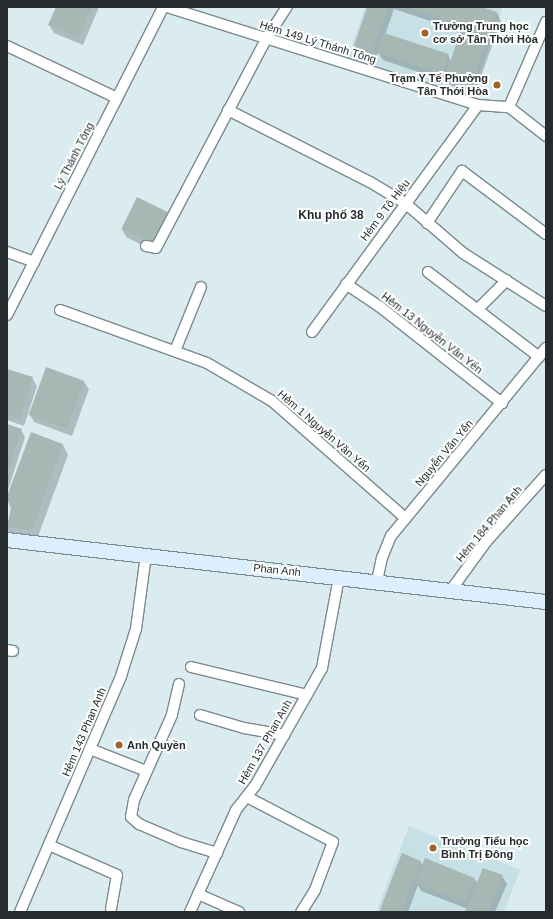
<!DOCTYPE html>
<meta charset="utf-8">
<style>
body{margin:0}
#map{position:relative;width:553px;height:919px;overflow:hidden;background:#daecf0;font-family:Helvetica,sans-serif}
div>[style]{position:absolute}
.built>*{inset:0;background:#c6e0e6}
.shadow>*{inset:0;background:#0003}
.building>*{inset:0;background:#a7b8b4;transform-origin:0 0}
.roads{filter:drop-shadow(1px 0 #7a8a8e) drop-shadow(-1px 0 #7a8a8e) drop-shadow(0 1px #7a8a8e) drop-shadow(0 -1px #7a8a8e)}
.minor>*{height:10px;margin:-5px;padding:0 5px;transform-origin:5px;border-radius:5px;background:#fff}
.secondary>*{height:14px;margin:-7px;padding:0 7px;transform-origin:7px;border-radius:7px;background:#dceffe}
.dots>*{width:11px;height:11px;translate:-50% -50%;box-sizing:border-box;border:2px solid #fff;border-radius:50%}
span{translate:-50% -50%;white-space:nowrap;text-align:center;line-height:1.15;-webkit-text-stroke:4px #fff;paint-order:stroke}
.poi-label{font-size:11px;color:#262c2e;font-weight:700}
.left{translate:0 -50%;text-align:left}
.right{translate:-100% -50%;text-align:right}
.street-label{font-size:11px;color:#262c2e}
.neighbourhood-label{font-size:12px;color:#262c2e;font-weight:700}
.frame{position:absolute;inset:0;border:8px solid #262c2e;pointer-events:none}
</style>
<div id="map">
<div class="built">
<i style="clip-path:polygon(365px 7px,503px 7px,470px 101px,347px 60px)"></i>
<i style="clip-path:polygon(409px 826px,520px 870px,504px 912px,376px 912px)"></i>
</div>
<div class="shadow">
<i style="clip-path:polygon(57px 7px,99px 7px,83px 45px,54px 33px,49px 25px)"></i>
<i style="clip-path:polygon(evenodd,369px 7px,477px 7px,497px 13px,501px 21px,475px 93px,450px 85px,446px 79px,445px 81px,383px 60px,378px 52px,376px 59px,360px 54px,355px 46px,369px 7px,394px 9px,461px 31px,451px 61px,448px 55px,385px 35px,394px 9px)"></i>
<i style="clip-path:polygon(174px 221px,158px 253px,126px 237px,122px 229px)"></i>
<i style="clip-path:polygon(7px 370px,32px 378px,37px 386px,24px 426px,7px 420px)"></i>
<i style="clip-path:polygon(84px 382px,89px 389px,72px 436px,34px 422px,30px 415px)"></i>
<i style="clip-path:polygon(7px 425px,21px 430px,25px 437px,7px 493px)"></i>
<i style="clip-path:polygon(31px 434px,63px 445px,68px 455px,37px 539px,11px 536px,7px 529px,11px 509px,7px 499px)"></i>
<i style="clip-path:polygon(420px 861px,423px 866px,474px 878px,478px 884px,502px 876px,507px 884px,495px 912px,466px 912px,468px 909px,421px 891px,418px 885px,408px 912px,380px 912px)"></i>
</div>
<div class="building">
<i style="clip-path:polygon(56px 7px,92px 7px,79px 38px,48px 25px)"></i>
<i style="clip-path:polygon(367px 7px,388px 7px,372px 52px,354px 46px)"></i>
<i style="clip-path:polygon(406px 7px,481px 7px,497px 12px,471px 86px,445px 78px,462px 26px)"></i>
<i style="left:384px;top:33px;width:68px;height:21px;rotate:18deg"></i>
<i style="left:137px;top:197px;width:37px;height:36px;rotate:26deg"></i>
<i style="left:46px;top:367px;width:41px;height:51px;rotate:20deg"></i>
<i style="clip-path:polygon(7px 369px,33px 377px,20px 419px,7px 415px)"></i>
<i style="clip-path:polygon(7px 424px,22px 429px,7px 474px)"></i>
<i style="clip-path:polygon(31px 432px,63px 444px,32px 530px,7px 527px,12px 504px,7px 501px,7px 496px)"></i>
<i style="clip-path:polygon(402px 853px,421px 861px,401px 912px,379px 912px)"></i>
<i style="left:425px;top:858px;width:54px;height:27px;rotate:22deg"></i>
<i style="clip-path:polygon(483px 868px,503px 875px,488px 912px,465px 912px)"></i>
</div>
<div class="roads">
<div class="minor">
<i style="left:167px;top:7px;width:326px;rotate:17.5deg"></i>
<i style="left:478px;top:105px;width:31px;rotate:4deg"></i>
<i style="left:7px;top:46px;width:122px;rotate:25.3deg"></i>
<i style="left:509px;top:107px;width:93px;rotate:-66.5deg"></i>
<i style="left:509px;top:107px;width:47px;rotate:38.1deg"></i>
<i style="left:228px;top:110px;width:159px;rotate:26.9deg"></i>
<i style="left:370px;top:182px;width:41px;rotate:31deg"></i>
<i style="left:405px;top:203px;width:77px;rotate:40.8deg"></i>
<i style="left:463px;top:253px;width:98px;rotate:32.6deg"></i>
<i style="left:427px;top:223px;width:63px;rotate:-56.1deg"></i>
<i style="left:462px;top:171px;width:105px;rotate:36.9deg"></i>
<i style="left:146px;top:246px;width:10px;rotate:11deg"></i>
<i style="left:156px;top:248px;width:236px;rotate:-62.2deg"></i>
<i style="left:266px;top:39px;width:38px;rotate:-57deg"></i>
<i style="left:7px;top:252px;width:29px;rotate:20deg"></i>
<i style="left:428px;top:272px;width:140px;rotate:37.4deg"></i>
<i style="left:346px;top:284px;width:40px;rotate:34deg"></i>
<i style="left:379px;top:306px;width:157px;rotate:38.3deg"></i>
<i style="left:60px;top:310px;width:156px;rotate:19.8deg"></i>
<i style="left:207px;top:363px;width:75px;rotate:30.3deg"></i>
<i style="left:272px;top:401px;width:177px;rotate:41.3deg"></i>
<i style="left:477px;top:310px;width:42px;rotate:-45deg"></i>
<i style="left:7px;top:315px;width:345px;rotate:-63.1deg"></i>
<i style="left:312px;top:332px;width:281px;rotate:-53.8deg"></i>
<i style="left:175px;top:351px;width:69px;rotate:-67.9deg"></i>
<i style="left:377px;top:581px;width:24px;rotate:-78deg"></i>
<i style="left:382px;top:558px;width:24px;rotate:-68deg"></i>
<i style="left:391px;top:536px;width:244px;rotate:-50.5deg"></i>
<i style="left:451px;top:590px;width:59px;rotate:-53.9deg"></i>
<i style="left:486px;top:542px;width:90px;rotate:-48.2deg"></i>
<i style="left:7px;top:650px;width:6px;rotate:9deg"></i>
<i style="left:191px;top:667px;width:119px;rotate:13.6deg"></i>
<i style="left:179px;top:684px;width:32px;rotate:103deg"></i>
<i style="left:172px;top:715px;width:93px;rotate:114.1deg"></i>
<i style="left:134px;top:800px;width:17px;rotate:100deg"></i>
<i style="left:131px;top:817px;width:11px;rotate:41deg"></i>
<i style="left:139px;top:824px;width:46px;rotate:23.2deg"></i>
<i style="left:181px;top:842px;width:38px;rotate:17deg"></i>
<i style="left:200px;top:715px;width:46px;rotate:16.5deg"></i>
<i style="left:244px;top:728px;width:41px;rotate:9.9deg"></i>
<i style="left:90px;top:749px;width:60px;rotate:21.4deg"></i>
<i style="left:247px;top:797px;width:97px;rotate:27.6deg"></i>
<i style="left:333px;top:842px;width:51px;rotate:110.6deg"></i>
<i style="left:315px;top:890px;width:26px;rotate:122deg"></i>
<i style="left:49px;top:845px;width:74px;rotate:23.8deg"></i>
<i style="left:117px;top:875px;width:34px;rotate:100deg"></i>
<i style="left:198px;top:894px;width:45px;rotate:23.7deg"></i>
<i style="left:20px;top:912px;width:257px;rotate:-66.8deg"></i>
<i style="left:121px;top:676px;width:49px;rotate:-72.3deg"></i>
<i style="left:136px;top:629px;width:75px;rotate:-82.3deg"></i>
<i style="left:190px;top:912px;width:112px;rotate:-65.7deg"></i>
<i style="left:236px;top:810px;width:31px;rotate:-52deg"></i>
<i style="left:255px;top:786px;width:136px;rotate:-60.4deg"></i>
<i style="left:322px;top:668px;width:93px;rotate:-79.4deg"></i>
</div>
<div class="secondary">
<i style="left:7px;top:540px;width:543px;rotate:6.56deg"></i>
</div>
</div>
<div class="dots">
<i style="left:425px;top:33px;background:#a06327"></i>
<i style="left:497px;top:85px;background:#a06327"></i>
<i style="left:119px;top:745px;background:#a06327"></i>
<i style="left:433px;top:848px;background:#a06327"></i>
</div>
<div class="poi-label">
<span class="left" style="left:433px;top:33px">Trường Trung học<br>cơ sở Tân Thới Hòa</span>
<span class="right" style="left:488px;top:85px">Trạm Y Tế Phường<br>Tân Thới Hòa</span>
<span class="left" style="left:127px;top:745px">Anh Quyền</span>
<span class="left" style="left:441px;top:848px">Trường Tiểu học<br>Bình Trị Đông</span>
</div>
<div class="street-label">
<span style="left:318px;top:42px;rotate:17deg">Hẻm 149 Lý Thánh Tông</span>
<span style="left:74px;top:156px;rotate:-63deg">Lý Thánh Tông</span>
<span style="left:385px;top:210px;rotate:-53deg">Hẻm 9 Tô Hiệu</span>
<span style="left:432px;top:333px;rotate:38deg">Hẻm 13 Nguyễn Văn Yến</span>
<span style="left:324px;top:431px;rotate:41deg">Hẻm 1 Nguyễn Văn Yến</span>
<span style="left:444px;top:453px;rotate:-50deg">Nguyễn Văn Yến</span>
<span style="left:489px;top:524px;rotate:-50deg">Hẻm 184 Phan Anh</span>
<span style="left:277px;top:570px;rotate:6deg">Phan Anh</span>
<span style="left:84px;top:732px;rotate:-67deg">Hẻm 143 Phan Anh</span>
<span style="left:265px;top:742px;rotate:-60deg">Hẻm 137 Phan Anh</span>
</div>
<div class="neighbourhood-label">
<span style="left:331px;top:216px">Khu phố 38</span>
</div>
<div class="frame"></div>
</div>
